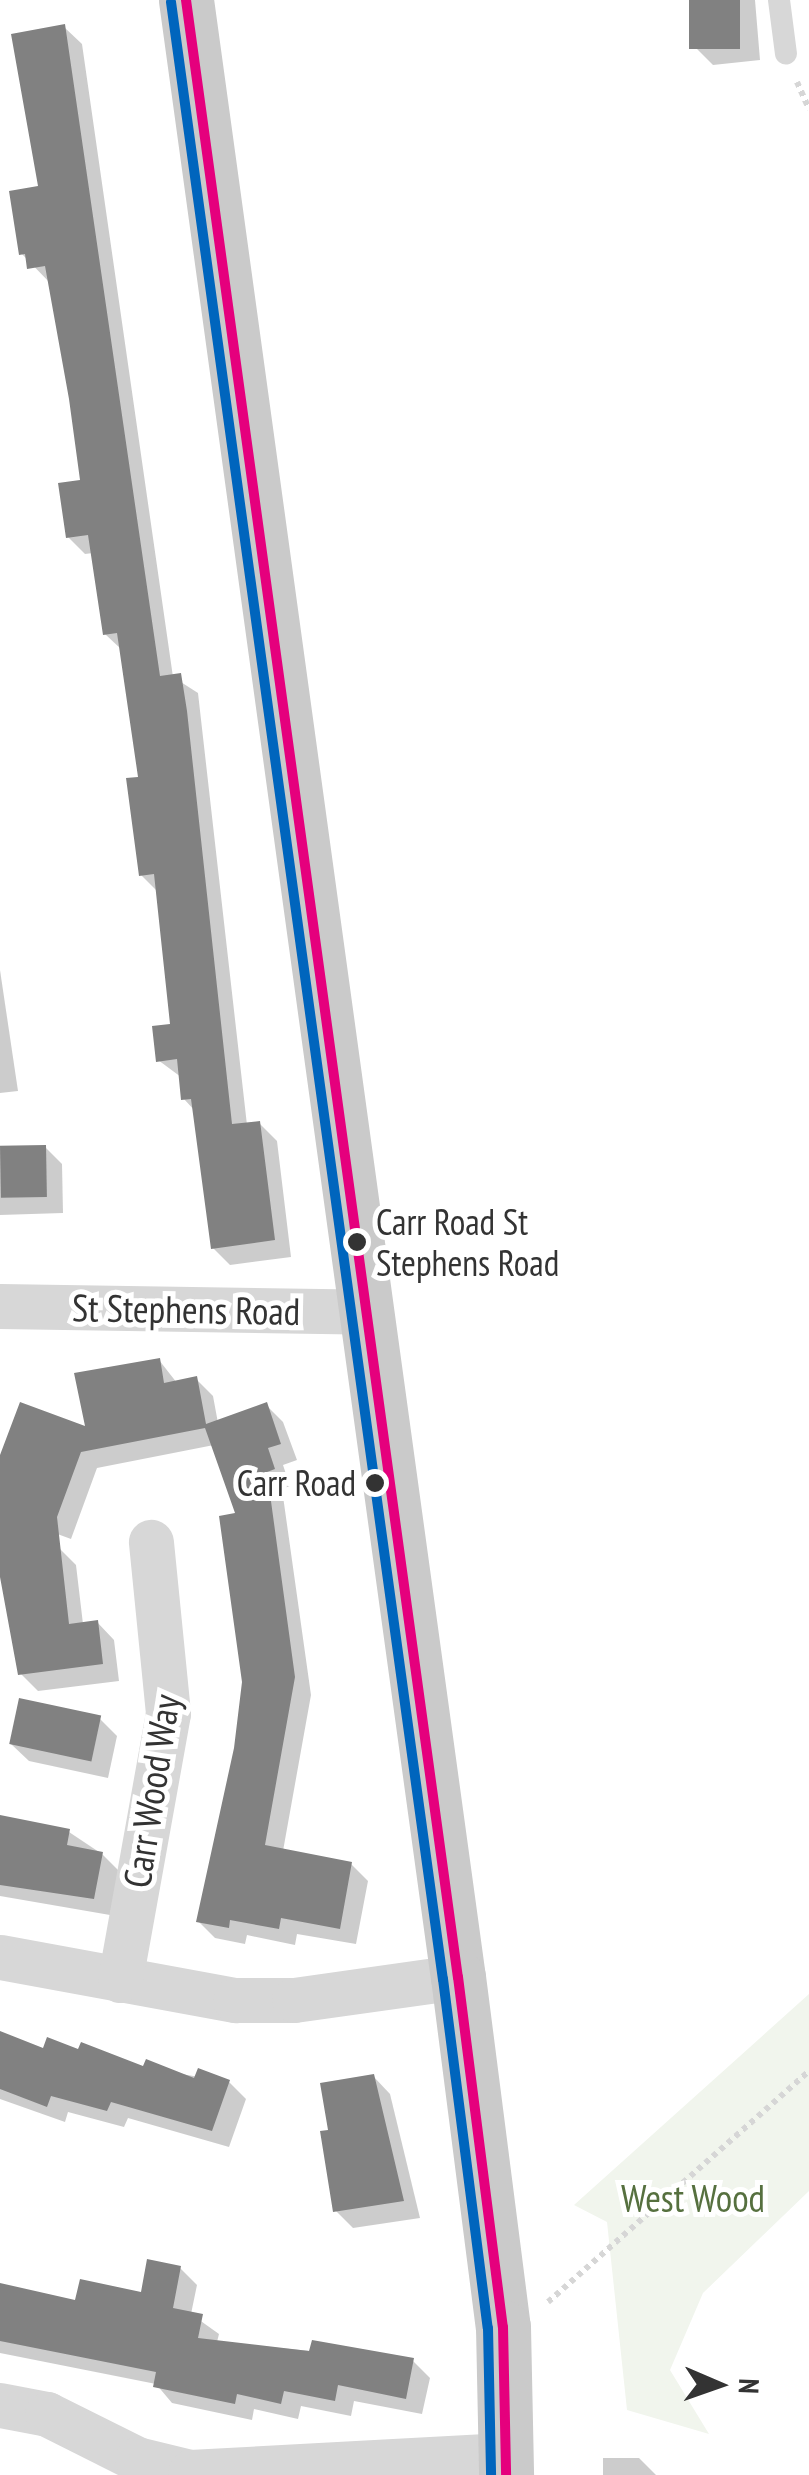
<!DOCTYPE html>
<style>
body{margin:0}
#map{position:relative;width:809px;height:2475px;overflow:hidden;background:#fff;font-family:"PT Sans Narrow",sans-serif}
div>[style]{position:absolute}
.green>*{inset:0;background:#f1f5ed}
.shadow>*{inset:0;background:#0003}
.building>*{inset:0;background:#818181;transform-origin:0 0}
.path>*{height:6px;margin-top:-3px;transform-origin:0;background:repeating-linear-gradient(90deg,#d6d6d6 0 5px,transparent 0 10px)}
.lane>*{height:22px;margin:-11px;padding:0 11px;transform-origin:11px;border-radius:11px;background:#d7d7d7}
.street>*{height:45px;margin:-22.5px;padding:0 22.5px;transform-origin:22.5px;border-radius:22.5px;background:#d7d7d7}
.primary>*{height:55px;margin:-27.5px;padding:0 27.5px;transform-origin:27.5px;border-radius:27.5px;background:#cacaca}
.bus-1>*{height:10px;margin:-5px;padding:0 5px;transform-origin:5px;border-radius:5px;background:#e5007d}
.bus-2>*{height:10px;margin:-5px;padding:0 5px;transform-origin:5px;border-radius:5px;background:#0065bd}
.dots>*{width:28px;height:28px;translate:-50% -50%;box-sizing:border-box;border:5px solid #fff;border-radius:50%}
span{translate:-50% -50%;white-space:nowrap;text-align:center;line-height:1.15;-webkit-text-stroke:10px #fff;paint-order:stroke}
.bus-label{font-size:36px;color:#333}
.left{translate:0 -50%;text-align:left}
.right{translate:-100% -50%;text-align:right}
.street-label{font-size:38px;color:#333}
.park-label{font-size:38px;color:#56703f}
.north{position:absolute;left:669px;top:2335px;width:100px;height:100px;-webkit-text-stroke:8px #fff;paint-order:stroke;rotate:92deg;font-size:28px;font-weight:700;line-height:40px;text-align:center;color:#333}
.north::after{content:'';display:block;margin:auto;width:35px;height:45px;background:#333;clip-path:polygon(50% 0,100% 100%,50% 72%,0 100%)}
</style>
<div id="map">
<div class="green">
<i style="clip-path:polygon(809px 1994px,809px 2191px,703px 2293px,670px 2370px,709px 2434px,627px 2410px,607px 2222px,574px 2205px)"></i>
</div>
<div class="shadow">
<i style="clip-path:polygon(689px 0,755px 0,760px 60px,713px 65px,696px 48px)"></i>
<i style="clip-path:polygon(64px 27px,82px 44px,173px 677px,198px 693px,247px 1125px,259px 1123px,277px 1141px,291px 1257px,230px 1265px,213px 1248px,195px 1111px,184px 1099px,181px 1077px,158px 1060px,173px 1026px,158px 892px,141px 875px,141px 779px,122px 650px,105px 634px,93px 553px,85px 554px,68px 537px,83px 483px,51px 284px,21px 253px,41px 188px)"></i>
<i style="clip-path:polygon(0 970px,18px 1091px,0 1093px)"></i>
<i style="clip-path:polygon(45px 1147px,62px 1164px,63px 1213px,0 1215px,0 1148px)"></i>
<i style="clip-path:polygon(159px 1360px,177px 1383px,196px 1379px,213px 1396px,218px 1423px,266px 1405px,283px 1422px,297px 1460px,283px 1465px,290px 1486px,282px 1489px,311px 1695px,283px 1851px,351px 1864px,368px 1881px,356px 1944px,297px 1934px,295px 1945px,247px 1935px,245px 1944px,215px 1938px,198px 1921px,237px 1749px,244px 1682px,238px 1515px,214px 1445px,97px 1468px,71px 1539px,22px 1521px,0 1490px,0 1462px,89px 1430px)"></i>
<i style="clip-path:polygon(59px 1548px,76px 1565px,83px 1624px,97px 1622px,114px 1640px,119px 1681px,38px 1691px,21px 1674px,0 1555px)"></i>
<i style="clip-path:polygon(100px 1719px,117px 1736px,108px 1778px,29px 1761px,11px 1744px)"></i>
<i style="clip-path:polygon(0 1816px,69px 1832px,102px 1854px,119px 1871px,110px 1915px,0 1896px)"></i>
<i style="clip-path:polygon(0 2034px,45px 2051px,229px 2082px,246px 2099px,229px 2147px,128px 2118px,124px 2127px,68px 2112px,65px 2122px,0 2099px)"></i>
<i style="clip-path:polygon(373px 2076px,390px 2094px,420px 2218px,353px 2228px,336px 2211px,331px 2132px)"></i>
<i style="clip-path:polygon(180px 2268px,197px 2285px,191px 2314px,219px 2334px,217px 2342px,413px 2361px,430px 2378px,422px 2414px,354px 2401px,351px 2416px,301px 2406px,298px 2419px,254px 2409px,252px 2420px,172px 2403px,156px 2384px,0 2353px,0 2285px,77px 2303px,143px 2295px)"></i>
<i style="clip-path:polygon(603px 2458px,639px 2458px,656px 2475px,603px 2475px)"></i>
</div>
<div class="building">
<i style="left:689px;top:0;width:51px;height:49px"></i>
<i style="clip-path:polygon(65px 24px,160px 676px,181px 673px,187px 711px,232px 1124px,260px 1121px,275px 1240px,211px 1249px,191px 1099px,181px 1100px,177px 1059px,156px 1062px,152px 1026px,170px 1024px,154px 874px,139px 876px,126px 778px,138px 777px,117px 633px,103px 635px,88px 535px,66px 538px,58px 483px,80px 480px,69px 399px,45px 266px,27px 269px,25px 254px,19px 255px,9px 191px,38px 186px,11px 34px)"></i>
<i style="left:46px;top:1145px;width:52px;height:46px;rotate:89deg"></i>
<i style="clip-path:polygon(160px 1358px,164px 1383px,197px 1376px,206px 1424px,267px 1402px,281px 1444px,268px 1448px,275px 1469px,267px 1472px,295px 1677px,265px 1845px,352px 1862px,340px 1929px,281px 1918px,279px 1929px,230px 1920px,229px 1928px,196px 1922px,234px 1748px,242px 1682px,219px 1516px,235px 1513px,205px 1428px,81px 1452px,57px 1517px,69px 1624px,98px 1620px,103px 1664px,18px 1675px,0 1577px,0 1455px,20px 1402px,85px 1426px,74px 1373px)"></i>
<i style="left:19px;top:1698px;width:84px;height:47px;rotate:12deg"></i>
<i style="clip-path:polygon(0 1815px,70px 1829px,67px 1845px,103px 1852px,94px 1899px,0 1885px)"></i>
<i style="clip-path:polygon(0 2031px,43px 2048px,47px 2037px,78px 2049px,81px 2042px,143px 2066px,146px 2059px,194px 2078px,198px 2068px,230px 2080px,212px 2131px,111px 2102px,107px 2111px,51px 2096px,47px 2107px,0 2089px)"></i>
<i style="clip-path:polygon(374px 2074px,404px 2201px,333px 2212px,320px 2131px,328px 2130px,320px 2083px)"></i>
<i style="clip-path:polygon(147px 2259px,181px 2266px,173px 2308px,203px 2314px,198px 2338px,309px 2351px,312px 2340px,414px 2358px,406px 2399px,338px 2385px,335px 2401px,284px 2391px,281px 2404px,237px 2394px,235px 2404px,153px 2387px,156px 2372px,0 2341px,0 2283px,75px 2300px,80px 2279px,141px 2292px)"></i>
</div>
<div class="path">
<i style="left:797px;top:82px;width:30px;rotate:66deg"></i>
<i style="left:548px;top:2302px;width:349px;rotate:-41.5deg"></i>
</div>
<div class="lane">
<i style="left:779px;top:0;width:54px;rotate:82.6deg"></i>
</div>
<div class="street">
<i style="left:0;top:1306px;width:371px;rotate:0.9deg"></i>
<i style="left:0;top:1957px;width:239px;rotate:10.4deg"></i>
<i style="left:235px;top:2000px;width:59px"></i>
<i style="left:294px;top:2000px;width:166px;rotate:-8deg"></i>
<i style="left:120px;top:1980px;width:271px;rotate:-79.8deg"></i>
<i style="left:168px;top:1713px;width:172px;rotate:-95.7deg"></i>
<i style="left:0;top:2405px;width:48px;rotate:10.8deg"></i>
<i style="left:47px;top:2414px;width:101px;rotate:26.6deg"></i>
<i style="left:137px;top:2459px;width:55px;rotate:13.8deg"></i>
<i style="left:190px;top:2472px;width:315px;rotate:-3.1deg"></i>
</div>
<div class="primary">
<i style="left:186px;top:0;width:1996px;rotate:82.17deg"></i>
<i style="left:458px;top:1977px;width:353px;rotate:82.7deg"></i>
<i style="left:503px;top:2327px;width:148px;rotate:88.8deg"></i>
</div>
<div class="bus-1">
<i style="left:186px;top:0;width:1996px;rotate:82.17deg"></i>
<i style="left:458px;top:1977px;width:353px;rotate:82.7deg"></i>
<i style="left:503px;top:2327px;width:148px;rotate:88.8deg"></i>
</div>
<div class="bus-2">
<i style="left:171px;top:2px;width:1996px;rotate:82.17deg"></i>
<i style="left:443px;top:1979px;width:352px;rotate:82.7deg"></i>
<i style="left:488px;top:2328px;width:147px;rotate:88.8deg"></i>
</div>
<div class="dots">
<i style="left:357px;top:1242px;background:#333"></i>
<i style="left:375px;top:1483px;background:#333"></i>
</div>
<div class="bus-label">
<span class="left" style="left:376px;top:1242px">Carr Road St<br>Stephens Road</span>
<span class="right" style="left:356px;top:1483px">Carr Road</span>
</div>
<div class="street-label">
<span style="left:186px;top:1309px;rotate:1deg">St Stephens Road</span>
<span style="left:151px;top:1791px;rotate:-81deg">Carr Wood Way</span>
</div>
<div class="park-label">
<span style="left:693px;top:2198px">West Wood</span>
</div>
<div class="north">N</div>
</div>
